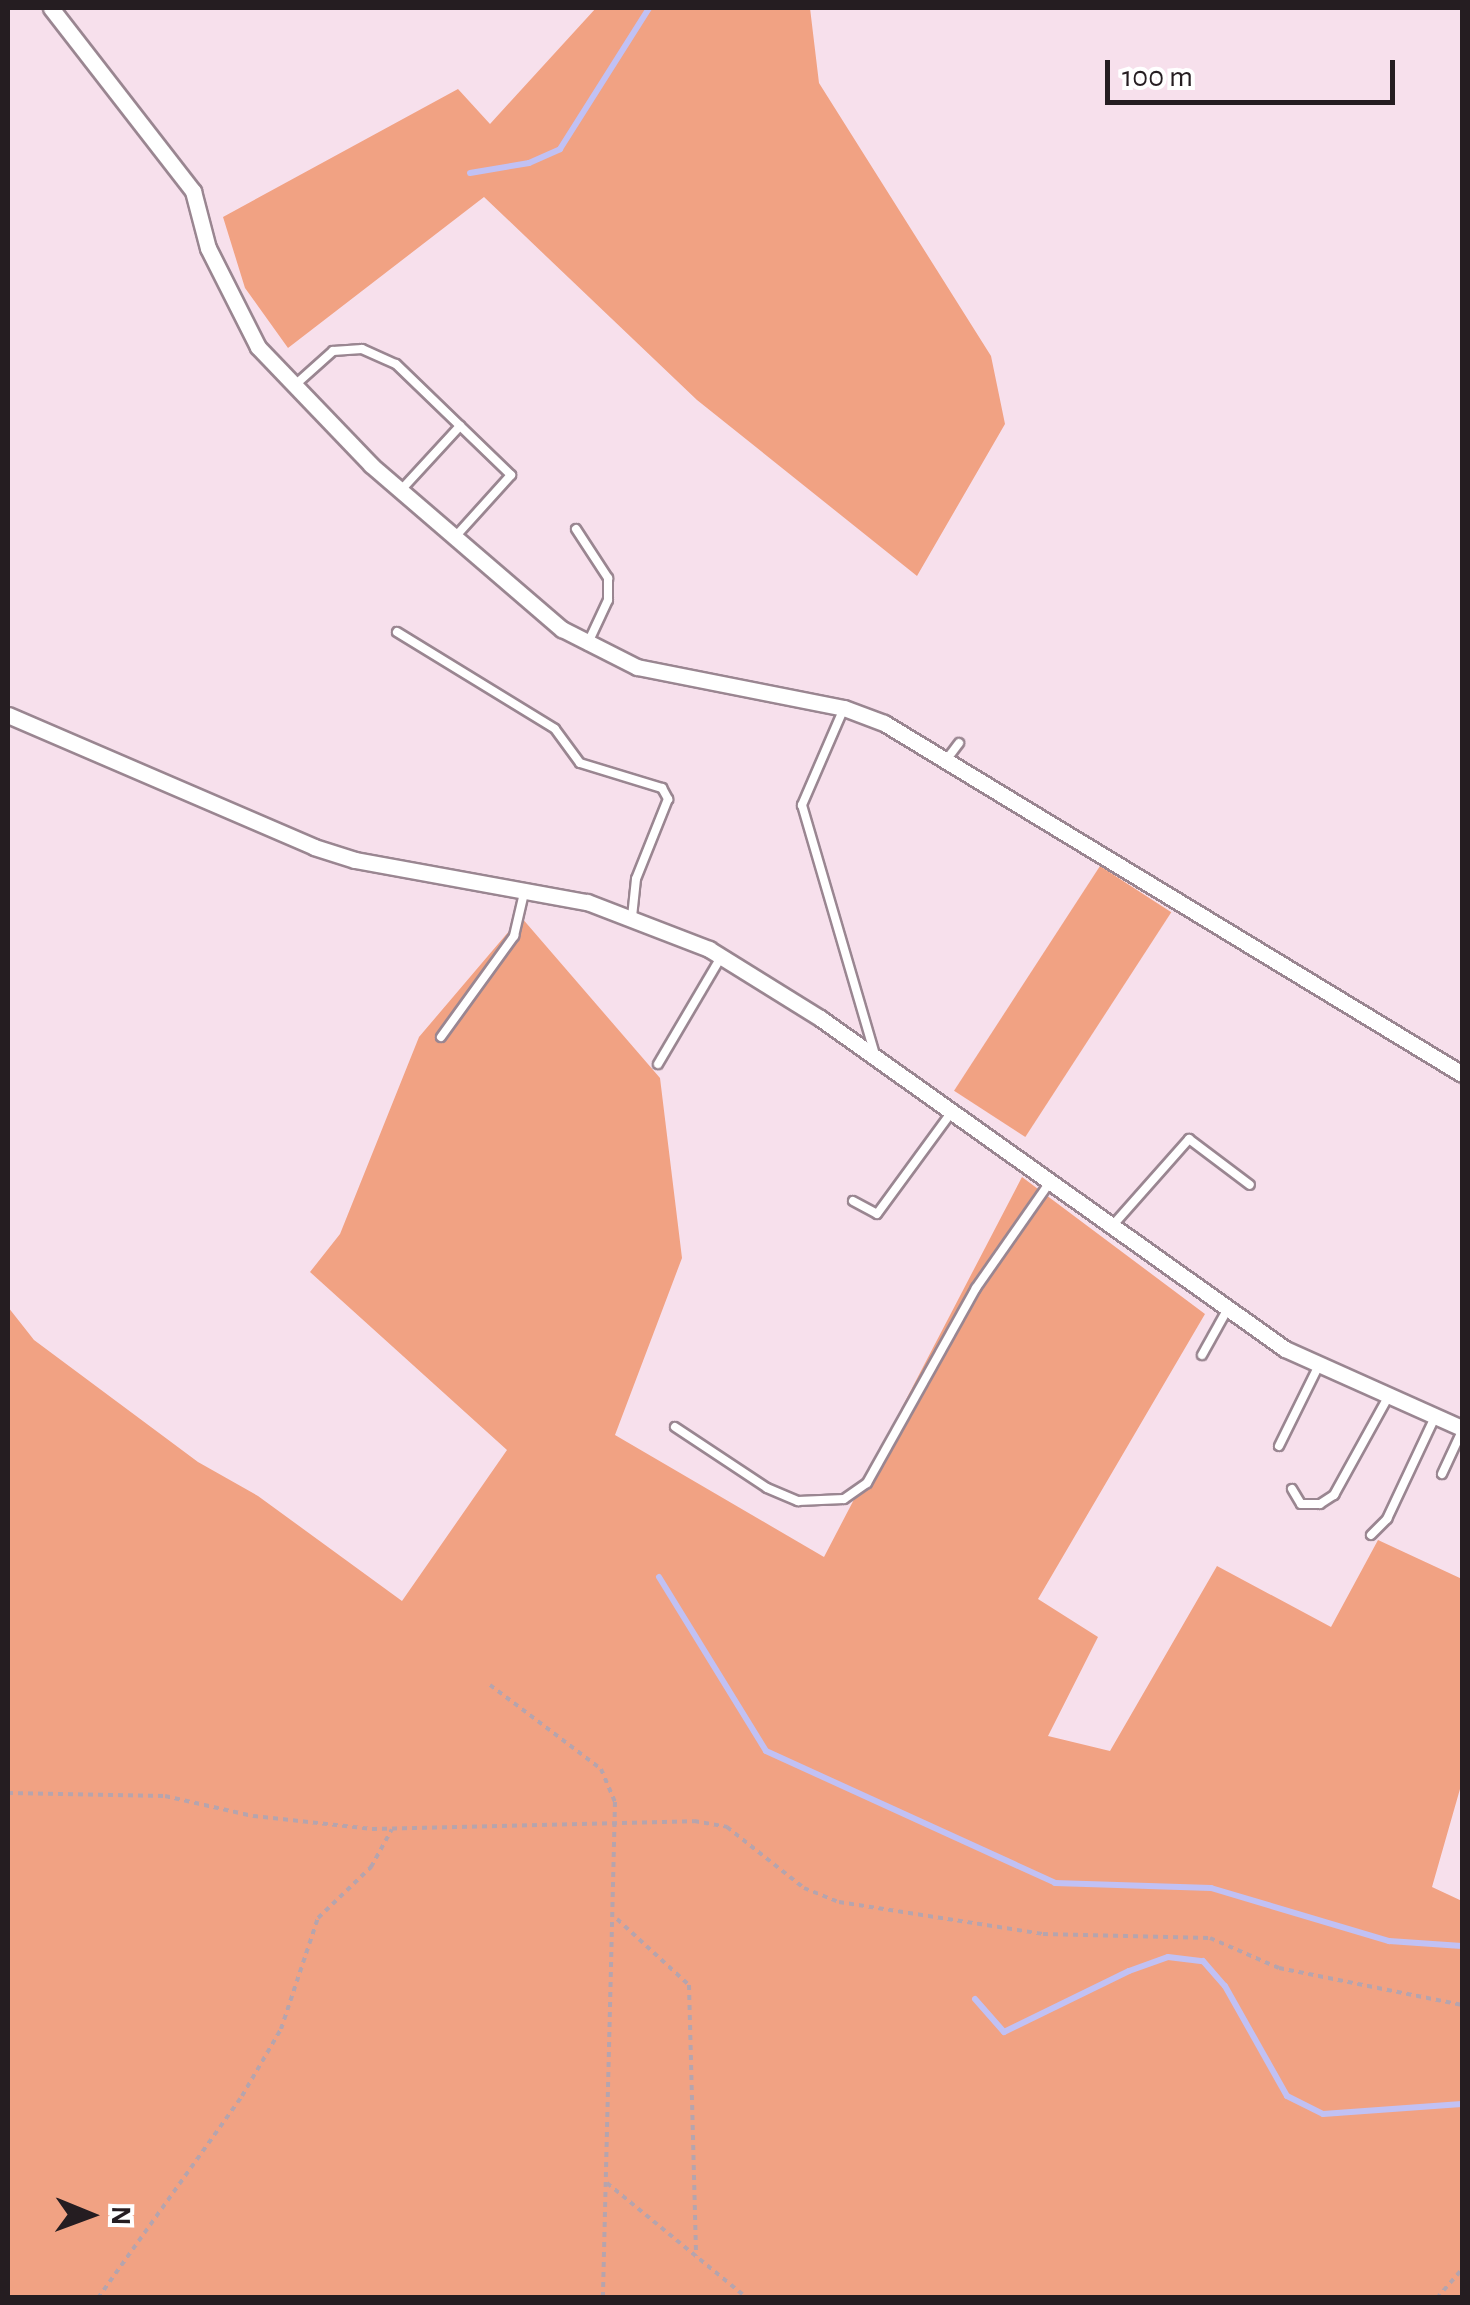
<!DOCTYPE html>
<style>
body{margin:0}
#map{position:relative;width:1470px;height:2305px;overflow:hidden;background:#f7e0ec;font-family:"Alegreya Sans",sans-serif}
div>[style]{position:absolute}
.green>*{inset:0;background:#f1a283;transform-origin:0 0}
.stream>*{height:6px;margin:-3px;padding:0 3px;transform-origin:3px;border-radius:3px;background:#c1c1f4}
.path>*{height:4px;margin-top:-2px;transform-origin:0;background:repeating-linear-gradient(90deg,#b6a4ad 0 5px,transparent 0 10px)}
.roads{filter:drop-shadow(2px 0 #9a8691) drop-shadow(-2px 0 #9a8691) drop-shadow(0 2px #9a8691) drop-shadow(0 -2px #9a8691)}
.lane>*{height:8px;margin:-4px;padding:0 4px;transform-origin:4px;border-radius:4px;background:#fff}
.street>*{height:15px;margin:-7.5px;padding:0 7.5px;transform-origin:7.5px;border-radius:7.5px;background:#fff}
span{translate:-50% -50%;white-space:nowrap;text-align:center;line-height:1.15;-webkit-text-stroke:10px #fff;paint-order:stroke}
.frame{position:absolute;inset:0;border:10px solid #251d21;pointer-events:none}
.north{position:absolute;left:40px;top:2165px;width:100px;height:100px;-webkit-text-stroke:8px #fff;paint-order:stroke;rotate:91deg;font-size:28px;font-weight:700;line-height:40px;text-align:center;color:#251d21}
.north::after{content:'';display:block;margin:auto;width:35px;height:45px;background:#251d21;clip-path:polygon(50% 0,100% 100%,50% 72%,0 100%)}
.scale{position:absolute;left:1105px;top:60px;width:290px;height:45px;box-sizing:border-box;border:5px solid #251d21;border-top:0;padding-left:12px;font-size:30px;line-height:35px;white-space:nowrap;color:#251d21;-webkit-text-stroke:8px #fff;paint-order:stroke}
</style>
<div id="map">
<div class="green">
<i style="clip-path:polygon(596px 8px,810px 8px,819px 83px,991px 356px,1005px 424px,917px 576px,697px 400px,484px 197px,288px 348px,245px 288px,223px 217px,458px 89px,490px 124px)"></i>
<i style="left:1100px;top:866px;width:85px;height:268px;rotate:33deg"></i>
<i style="clip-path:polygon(521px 917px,660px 1078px,682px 1258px,615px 1435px,824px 1557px,1022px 1177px,1205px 1314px,1038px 1599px,1098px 1637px,1048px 1736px,1110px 1751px,1217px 1566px,1331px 1627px,1378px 1540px,1462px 1579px,1462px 1782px,1432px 1887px,1462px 1901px,1462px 2297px,8px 2297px,8px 1307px,34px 1340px,198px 1462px,258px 1496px,402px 1601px,507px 1450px,310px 1272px,340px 1234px,419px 1037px)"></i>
</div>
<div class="stream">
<i style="left:470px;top:173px;width:60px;rotate:-9.6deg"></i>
<i style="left:529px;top:163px;width:34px;rotate:-24deg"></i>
<i style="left:560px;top:149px;width:167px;rotate:-57.7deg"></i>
<i style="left:659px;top:1577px;width:204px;rotate:58.4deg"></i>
<i style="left:766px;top:1751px;width:318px;rotate:24.5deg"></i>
<i style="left:1055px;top:1883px;width:156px;rotate:1.8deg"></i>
<i style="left:1211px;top:1888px;width:186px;rotate:16.6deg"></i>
<i style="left:1389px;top:1941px;width:73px;rotate:3.9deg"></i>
<i style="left:975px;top:1999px;width:44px;rotate:48.7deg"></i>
<i style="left:1004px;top:2032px;width:139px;rotate:-26deg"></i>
<i style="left:1129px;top:1971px;width:41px;rotate:-19.7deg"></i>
<i style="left:1168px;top:1957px;width:35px;rotate:7deg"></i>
<i style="left:1203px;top:1961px;width:33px;rotate:49deg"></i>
<i style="left:1225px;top:1986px;width:126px;rotate:60.6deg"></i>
<i style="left:1287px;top:2096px;width:40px;rotate:26.6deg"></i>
<i style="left:1323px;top:2114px;width:139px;rotate:-4.1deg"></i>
</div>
<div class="path">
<i style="left:490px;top:1685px;width:139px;rotate:37.1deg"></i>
<i style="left:601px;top:1769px;width:36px;rotate:67deg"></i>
<i style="left:615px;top:1802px;width:496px;rotate:91.4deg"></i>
<i style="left:8px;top:1793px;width:157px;rotate:1.1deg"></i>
<i style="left:165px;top:1796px;width:90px;rotate:12.8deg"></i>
<i style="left:253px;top:1816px;width:120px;rotate:6.2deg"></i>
<i style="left:372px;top:1829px;width:322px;rotate:-1.4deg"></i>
<i style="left:694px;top:1821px;width:34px;rotate:10deg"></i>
<i style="left:727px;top:1827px;width:98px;rotate:38.4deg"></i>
<i style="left:804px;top:1888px;width:38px;rotate:22deg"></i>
<i style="left:839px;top:1902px;width:206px;rotate:8.9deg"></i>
<i style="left:1043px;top:1934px;width:167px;rotate:1.4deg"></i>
<i style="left:1210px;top:1938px;width:75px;rotate:23.5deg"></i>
<i style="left:1279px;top:1968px;width:187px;rotate:11.4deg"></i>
<i style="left:617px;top:1919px;width:98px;rotate:42.5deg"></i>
<i style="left:689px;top:1985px;width:271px;rotate:88.5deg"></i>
<i style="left:607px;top:2183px;width:181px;rotate:39.4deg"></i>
<i style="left:98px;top:2298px;width:248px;rotate:-54.5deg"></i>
<i style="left:242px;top:2096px;width:78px;rotate:-59.8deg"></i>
<i style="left:281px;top:2029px;width:117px;rotate:-71.6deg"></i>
<i style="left:318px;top:1918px;width:74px;rotate:-43.9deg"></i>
<i style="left:371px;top:1867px;width:43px;rotate:-61.1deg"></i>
<i style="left:1437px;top:2298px;width:38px;rotate:-49deg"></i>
</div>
<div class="roads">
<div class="lane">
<i style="left:295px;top:385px;width:51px;rotate:-41.8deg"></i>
<i style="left:333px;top:351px;width:29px;rotate:-4deg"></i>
<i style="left:362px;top:349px;width:37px;rotate:24deg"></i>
<i style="left:396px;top:364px;width:160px;rotate:44deg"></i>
<i style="left:511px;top:475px;width:84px;rotate:132.1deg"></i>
<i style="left:402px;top:489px;width:86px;rotate:-47.4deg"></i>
<i style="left:576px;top:529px;width:59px;rotate:56.9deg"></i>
<i style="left:608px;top:578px;width:22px;rotate:90deg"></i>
<i style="left:608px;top:600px;width:50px;rotate:115deg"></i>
<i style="left:397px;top:632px;width:185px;rotate:31.5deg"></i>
<i style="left:555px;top:729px;width:42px;rotate:53.7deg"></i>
<i style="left:580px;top:763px;width:86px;rotate:17deg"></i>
<i style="left:662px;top:788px;width:13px;rotate:61deg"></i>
<i style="left:668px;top:799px;width:86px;rotate:111.8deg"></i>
<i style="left:636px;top:879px;width:37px;rotate:96deg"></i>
<i style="left:844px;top:708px;width:106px;rotate:113.4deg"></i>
<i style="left:802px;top:805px;width:259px;rotate:73.7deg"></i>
<i style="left:947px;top:759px;width:20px;rotate:-53deg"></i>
<i style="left:441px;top:1037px;width:125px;rotate:-54.1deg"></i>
<i style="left:514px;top:936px;width:44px;rotate:-76.9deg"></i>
<i style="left:658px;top:1064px;width:124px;rotate:-59.5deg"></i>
<i style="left:853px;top:1201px;width:27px;rotate:28deg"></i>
<i style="left:877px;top:1214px;width:125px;rotate:-53.8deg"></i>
<i style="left:1113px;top:1225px;width:115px;rotate:-48.5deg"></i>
<i style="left:1189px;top:1139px;width:76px;rotate:37deg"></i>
<i style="left:1202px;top:1355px;width:51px;rotate:-60.9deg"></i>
<i style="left:675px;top:1427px;width:110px;rotate:33.5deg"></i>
<i style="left:767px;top:1488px;width:34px;rotate:23deg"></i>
<i style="left:798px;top:1501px;width:46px;rotate:-2.5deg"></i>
<i style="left:844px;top:1499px;width:28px;rotate:-35deg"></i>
<i style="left:867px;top:1483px;width:223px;rotate:-60.8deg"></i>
<i style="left:976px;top:1288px;width:129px;rotate:-55.1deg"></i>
<i style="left:1279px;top:1446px;width:90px;rotate:-63.7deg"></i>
<i style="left:1442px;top:1474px;width:47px;rotate:-65.1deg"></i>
<i style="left:1292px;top:1489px;width:17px;rotate:59deg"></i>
<i style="left:1301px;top:1504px;width:19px"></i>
<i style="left:1320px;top:1504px;width:17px;rotate:-33deg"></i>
<i style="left:1334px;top:1495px;width:112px;rotate:-61.1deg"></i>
<i style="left:1371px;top:1535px;width:23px;rotate:-45deg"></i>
<i style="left:1387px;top:1519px;width:113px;rotate:-64.8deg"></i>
</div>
<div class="street">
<i style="left:51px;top:8px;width:232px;rotate:52.2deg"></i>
<i style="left:193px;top:191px;width:59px;rotate:75.3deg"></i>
<i style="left:208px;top:248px;width:111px;rotate:63.2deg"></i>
<i style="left:258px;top:347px;width:163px;rotate:46.2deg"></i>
<i style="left:371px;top:465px;width:252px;rotate:40.7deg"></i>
<i style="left:562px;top:629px;width:84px;rotate:26.9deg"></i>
<i style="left:637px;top:667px;width:211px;rotate:11.2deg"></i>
<i style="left:844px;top:708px;width:43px;rotate:20.6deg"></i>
<i style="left:884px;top:723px;width:676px;rotate:31.27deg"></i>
<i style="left:8px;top:715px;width:333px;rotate:23.3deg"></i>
<i style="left:314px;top:847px;width:43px;rotate:17.6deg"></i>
<i style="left:355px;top:860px;width:236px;rotate:10.3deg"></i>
<i style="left:587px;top:902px;width:131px;rotate:21.1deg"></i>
<i style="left:709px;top:949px;width:131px;rotate:31.9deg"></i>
<i style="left:820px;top:1018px;width:571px;rotate:35.44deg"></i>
<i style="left:1285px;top:1349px;width:194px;rotate:24.1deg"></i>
</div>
</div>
<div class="frame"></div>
<div class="north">N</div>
<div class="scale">100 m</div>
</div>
